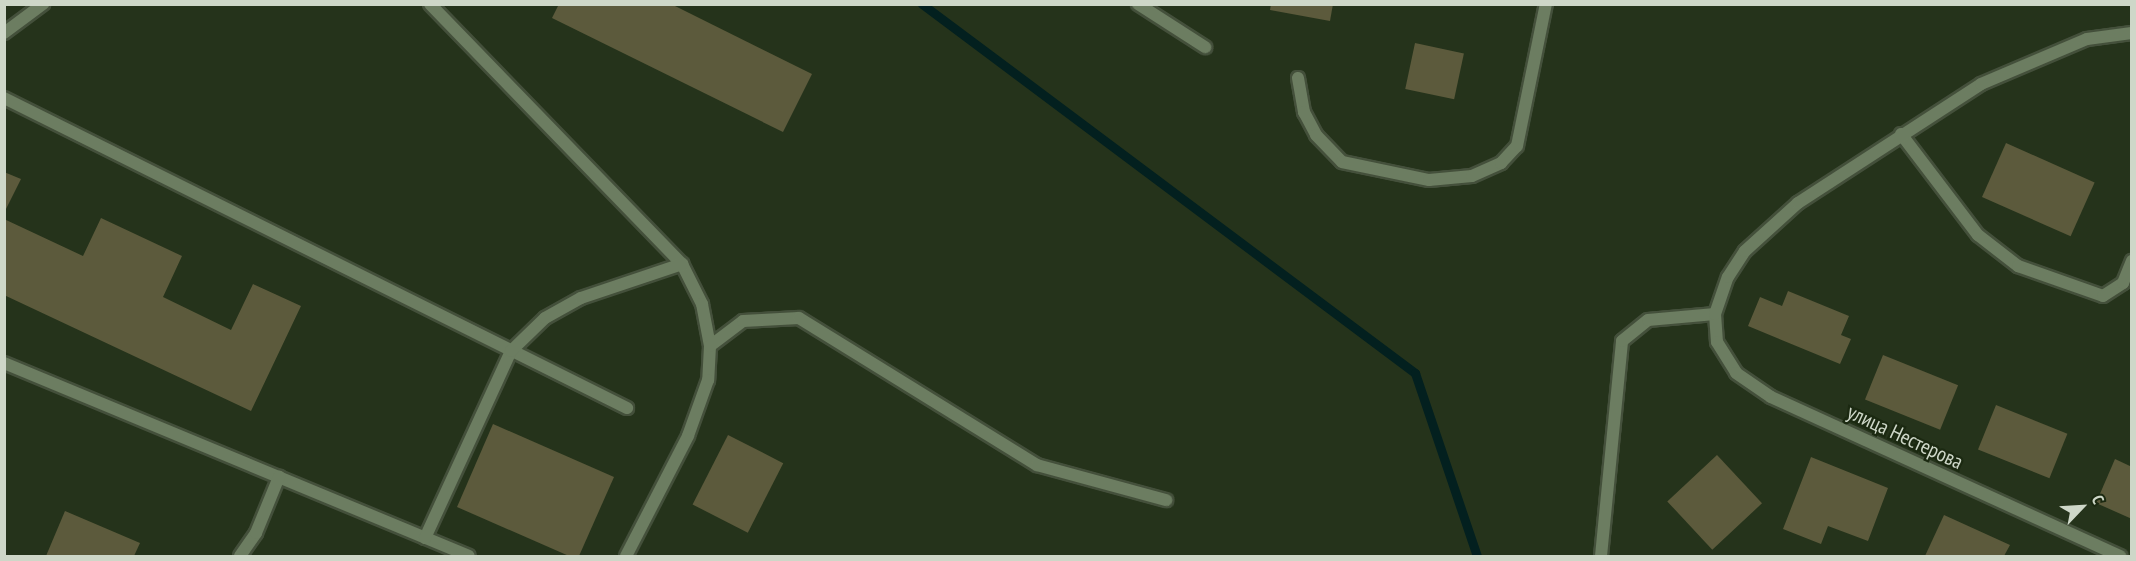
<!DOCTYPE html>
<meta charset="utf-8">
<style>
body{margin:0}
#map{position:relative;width:2136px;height:561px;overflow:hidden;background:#25331b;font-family:"PT Sans Narrow",sans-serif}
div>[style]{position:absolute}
.stream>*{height:9px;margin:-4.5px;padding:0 4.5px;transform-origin:4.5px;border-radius:4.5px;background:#03201f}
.building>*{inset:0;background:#5c5a3c;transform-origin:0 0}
.roads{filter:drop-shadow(2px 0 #44503b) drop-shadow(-2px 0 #44503b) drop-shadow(0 2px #44503b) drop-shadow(0 -2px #44503b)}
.lane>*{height:12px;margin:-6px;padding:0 6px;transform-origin:6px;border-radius:6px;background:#6c7d61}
.street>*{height:12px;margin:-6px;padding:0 6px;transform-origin:6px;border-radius:6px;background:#6c7d61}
span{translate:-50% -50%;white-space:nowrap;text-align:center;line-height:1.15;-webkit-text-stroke:4.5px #1b2911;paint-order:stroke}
.street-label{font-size:21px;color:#ced7c8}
.frame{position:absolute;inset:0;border:6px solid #ced7c8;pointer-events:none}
.north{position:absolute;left:2052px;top:477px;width:60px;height:60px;-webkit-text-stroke:4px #1b2911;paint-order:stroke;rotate:65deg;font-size:16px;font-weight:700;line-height:24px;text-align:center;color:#ced7c8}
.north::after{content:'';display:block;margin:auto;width:21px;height:27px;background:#ced7c8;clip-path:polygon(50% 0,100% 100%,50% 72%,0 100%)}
</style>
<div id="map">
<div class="stream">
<i style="left:922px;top:4px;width:616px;rotate:36.81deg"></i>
<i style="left:1415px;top:373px;width:193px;rotate:71.3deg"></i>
</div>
<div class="building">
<i style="clip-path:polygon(559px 4px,671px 4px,812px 74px,783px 132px,552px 18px)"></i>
<i style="clip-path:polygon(1271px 4px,1333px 4px,1330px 21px,1270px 10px)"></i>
<i style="left:1415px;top:43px;width:50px;height:47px;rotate:12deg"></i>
<i style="left:2006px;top:143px;width:97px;height:59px;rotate:24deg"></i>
<i style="clip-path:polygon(4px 172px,21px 179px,4px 213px)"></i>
<i style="clip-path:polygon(101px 218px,182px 256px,163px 297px,231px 330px,253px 284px,301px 306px,251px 411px,4px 295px,4px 219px,83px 256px)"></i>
<i style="clip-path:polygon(1788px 291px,1849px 316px,1841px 335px,1851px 339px,1840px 364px,1748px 326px,1760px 297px,1782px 306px)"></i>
<i style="left:1883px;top:355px;width:81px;height:48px;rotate:22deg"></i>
<i style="left:1996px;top:405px;width:77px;height:48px;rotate:22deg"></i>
<i style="clip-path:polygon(493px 424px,614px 477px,579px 556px,569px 556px,457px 507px)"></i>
<i style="left:728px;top:435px;width:62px;height:78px;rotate:27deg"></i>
<i style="left:1717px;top:455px;width:66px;height:68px;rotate:47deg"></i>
<i style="clip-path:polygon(1811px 457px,1888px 488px,1868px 541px,1828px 526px,1821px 544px,1783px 529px)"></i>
<i style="clip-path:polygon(2115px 459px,2132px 467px,2132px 519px,2096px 503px)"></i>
<i style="clip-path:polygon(65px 511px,140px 543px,134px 556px,46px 556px)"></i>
<i style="clip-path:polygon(1944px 515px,2010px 545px,2004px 556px,1925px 556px)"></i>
</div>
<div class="roads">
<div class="lane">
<i style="left:430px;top:4px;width:362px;rotate:45.9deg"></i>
<i style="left:682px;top:264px;width:45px;rotate:63.4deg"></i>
<i style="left:702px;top:304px;width:43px;rotate:79.2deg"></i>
<i style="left:710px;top:346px;width:34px;rotate:93deg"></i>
<i style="left:708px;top:380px;width:59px;rotate:109.7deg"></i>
<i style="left:688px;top:436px;width:135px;rotate:117.3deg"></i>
<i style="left:1138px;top:4px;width:80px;rotate:32.7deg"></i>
<i style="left:1298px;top:78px;width:35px;rotate:80deg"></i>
<i style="left:1304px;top:112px;width:26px;rotate:62deg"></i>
<i style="left:1316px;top:135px;width:37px;rotate:46deg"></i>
<i style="left:1342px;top:162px;width:89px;rotate:11.7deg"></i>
<i style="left:1429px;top:180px;width:43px;rotate:-5.3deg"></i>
<i style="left:1472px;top:176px;width:32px;rotate:-24deg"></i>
<i style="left:1501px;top:163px;width:23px;rotate:-47deg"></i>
<i style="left:1517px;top:146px;width:145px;rotate:-78.5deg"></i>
<i style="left:4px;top:98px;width:696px;rotate:26.45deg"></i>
<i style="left:1901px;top:134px;width:127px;rotate:52.7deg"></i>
<i style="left:1978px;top:235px;width:51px;rotate:37.8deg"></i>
<i style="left:2018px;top:266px;width:90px;rotate:19.4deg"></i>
<i style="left:2103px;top:296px;width:24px;rotate:-33deg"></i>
<i style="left:2123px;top:283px;width:24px;rotate:-68deg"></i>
<i style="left:710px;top:346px;width:41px;rotate:-37.1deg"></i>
<i style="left:743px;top:321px;width:56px;rotate:-3.1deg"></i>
<i style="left:799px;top:318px;width:280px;rotate:31.7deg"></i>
<i style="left:1037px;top:465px;width:134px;rotate:15.2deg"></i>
<i style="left:4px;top:363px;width:503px;rotate:22.54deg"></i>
<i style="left:425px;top:538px;width:206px;rotate:-65.3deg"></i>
<i style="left:511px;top:351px;width:47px;rotate:-44.1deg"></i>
<i style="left:545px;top:318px;width:41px;rotate:-29.1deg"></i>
<i style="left:581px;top:298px;width:107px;rotate:-18.6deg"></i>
<i style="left:240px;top:556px;width:28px;rotate:-55deg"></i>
<i style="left:256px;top:533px;width:61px;rotate:-67.7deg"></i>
<i style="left:1601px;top:556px;width:216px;rotate:-84.4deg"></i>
<i style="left:1622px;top:341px;width:33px;rotate:-39deg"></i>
<i style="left:1648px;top:320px;width:67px;rotate:-5.1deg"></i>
<i style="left:1715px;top:314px;width:28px;rotate:86deg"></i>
<i style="left:1717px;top:342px;width:36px;rotate:58deg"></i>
<i style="left:1736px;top:373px;width:42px;rotate:34.4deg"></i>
<i style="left:1771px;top:397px;width:384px;rotate:24.5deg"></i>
</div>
<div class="street">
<i style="left:4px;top:33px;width:49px;rotate:-36.6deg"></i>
<i style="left:1715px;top:314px;width:39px;rotate:-71deg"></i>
<i style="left:1728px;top:277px;width:31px;rotate:-57deg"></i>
<i style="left:1745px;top:251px;width:72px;rotate:-42.2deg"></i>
<i style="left:1798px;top:203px;width:218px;rotate:-33deg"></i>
<i style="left:1981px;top:84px;width:115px;rotate:-23deg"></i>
<i style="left:2087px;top:39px;width:45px;rotate:-7.6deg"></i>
</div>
</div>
<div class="street-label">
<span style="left:1905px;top:437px;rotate:25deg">улица Нестерова</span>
</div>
<div class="frame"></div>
<div class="north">С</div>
</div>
